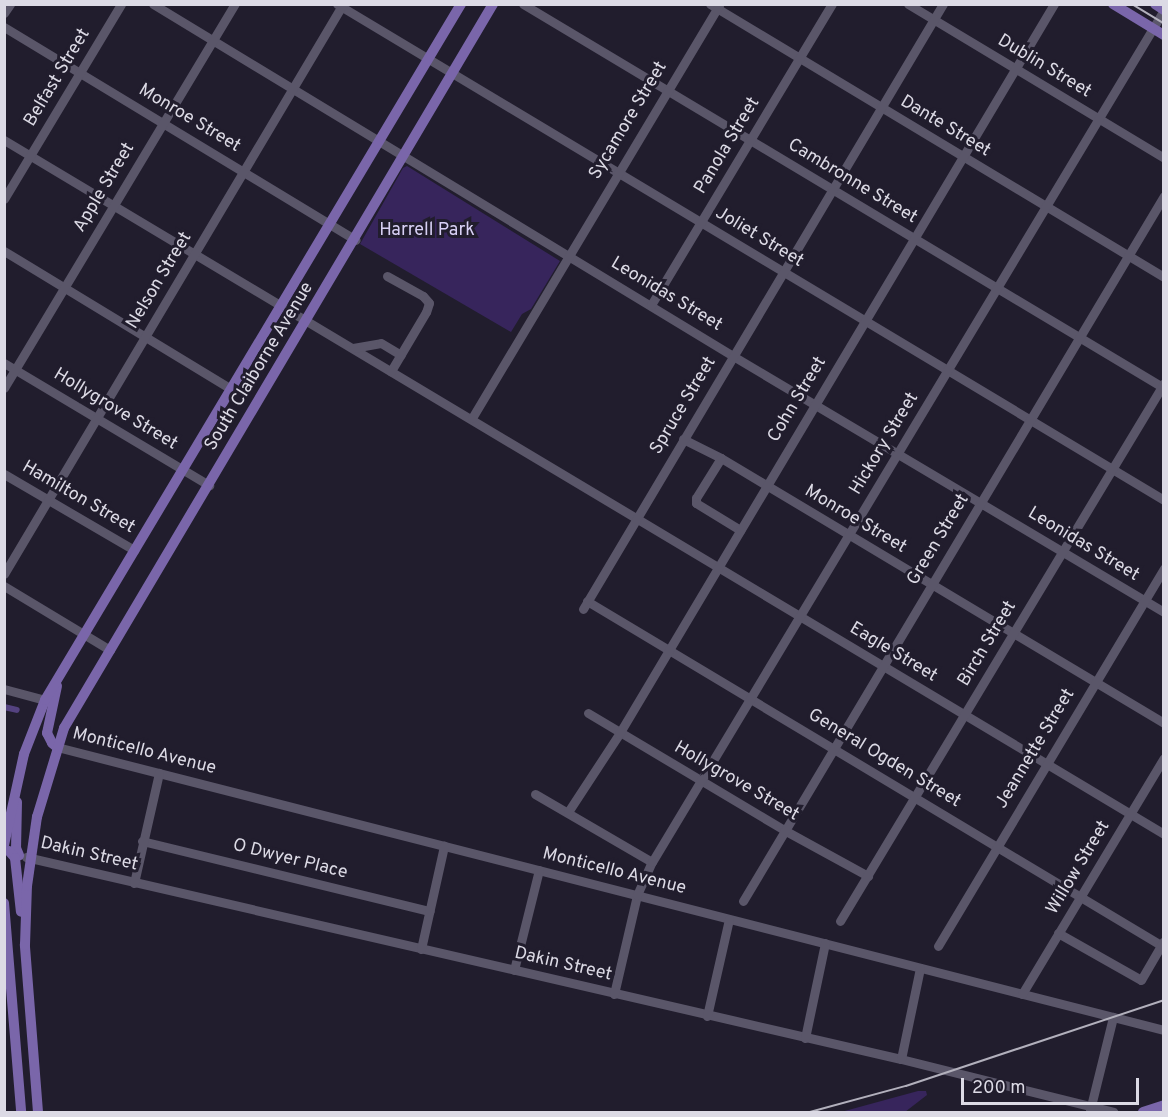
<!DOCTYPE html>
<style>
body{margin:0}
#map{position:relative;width:1168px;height:1117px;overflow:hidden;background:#211d2d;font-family:Overpass,sans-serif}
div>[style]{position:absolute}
.green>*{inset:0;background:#37255c}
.canal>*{height:6px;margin:-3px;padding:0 3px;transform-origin:3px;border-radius:3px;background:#544280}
.minor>*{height:9px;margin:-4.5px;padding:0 4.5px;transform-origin:4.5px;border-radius:4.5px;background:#5a5669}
.major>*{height:10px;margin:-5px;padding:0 5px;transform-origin:5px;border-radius:5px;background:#7a66aa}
.tram>*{height:1.5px;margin:-0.75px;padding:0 0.75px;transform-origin:0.75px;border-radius:0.75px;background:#b2b0bc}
.rail>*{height:1.5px;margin:-0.75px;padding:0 0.75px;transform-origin:0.75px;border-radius:0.75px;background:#b2b0bc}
span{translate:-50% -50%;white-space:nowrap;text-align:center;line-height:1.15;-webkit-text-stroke:6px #211d2d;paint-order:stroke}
.street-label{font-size:18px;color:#dcdae5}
.park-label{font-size:18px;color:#d8d0f5}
.frame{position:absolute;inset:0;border:6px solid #dcdae5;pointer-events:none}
.scale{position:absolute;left:961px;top:1078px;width:178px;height:27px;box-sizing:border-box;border:3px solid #dcdae5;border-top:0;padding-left:8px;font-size:18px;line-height:21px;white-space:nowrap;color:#dcdae5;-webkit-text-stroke:4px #211d2d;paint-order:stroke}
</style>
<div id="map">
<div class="green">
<i style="clip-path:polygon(407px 166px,560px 261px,531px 309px,522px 314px,511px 332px,360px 244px,403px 168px)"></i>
<i style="clip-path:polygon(918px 1091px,926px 1091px,927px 1095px,905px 1112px,841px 1112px)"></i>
</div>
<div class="canal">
<i style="left:4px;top:707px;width:13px;rotate:13deg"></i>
</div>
<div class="minor">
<i style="left:153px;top:4px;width:678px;rotate:31.25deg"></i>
<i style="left:733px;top:356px;width:501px;rotate:30.71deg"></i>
<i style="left:337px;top:4px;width:964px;rotate:30.95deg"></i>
<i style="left:523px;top:4px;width:747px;rotate:30.92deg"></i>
<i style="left:710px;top:4px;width:530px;rotate:31.02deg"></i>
<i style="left:908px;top:4px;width:299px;rotate:31deg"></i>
<i style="left:4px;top:13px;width:11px;rotate:-56deg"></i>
<i style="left:4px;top:27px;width:411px;rotate:31.2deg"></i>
<i style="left:4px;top:140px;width:1352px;rotate:30.89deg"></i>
<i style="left:4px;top:199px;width:227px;rotate:-59deg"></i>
<i style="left:4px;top:251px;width:266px;rotate:31.3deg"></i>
<i style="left:387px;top:276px;width:41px;rotate:29.1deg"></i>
<i style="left:423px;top:296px;width:9px;rotate:49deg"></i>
<i style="left:429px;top:303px;width:9px;rotate:108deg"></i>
<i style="left:426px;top:312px;width:69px;rotate:120.7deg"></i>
<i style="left:651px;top:305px;width:351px;rotate:-59deg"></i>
<i style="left:353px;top:348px;width:28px;rotate:-10deg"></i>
<i style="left:381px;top:343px;width:23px;rotate:31deg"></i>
<i style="left:4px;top:363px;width:239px;rotate:30.8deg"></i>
<i style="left:4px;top:388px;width:448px;rotate:-59deg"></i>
<i style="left:472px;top:418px;width:481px;rotate:-59.1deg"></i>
<i style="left:683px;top:439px;width:42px;rotate:26.6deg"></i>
<i style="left:721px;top:458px;width:516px;rotate:30.89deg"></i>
<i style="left:721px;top:458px;width:47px;rotate:122deg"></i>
<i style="left:696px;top:498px;width:5px;rotate:90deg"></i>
<i style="left:696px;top:503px;width:52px;rotate:31.5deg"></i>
<i style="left:4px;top:474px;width:151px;rotate:30.3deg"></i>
<i style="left:4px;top:574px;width:663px;rotate:-59.26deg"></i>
<i style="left:4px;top:586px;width:124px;rotate:31.1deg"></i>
<i style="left:587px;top:601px;width:673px;rotate:30.95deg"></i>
<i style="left:583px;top:609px;width:704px;rotate:-59.25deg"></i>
<i style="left:4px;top:689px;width:42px;rotate:15deg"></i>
<i style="left:588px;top:713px;width:228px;rotate:30.8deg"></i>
<i style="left:784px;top:830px;width:96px;rotate:28.7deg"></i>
<i style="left:57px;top:747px;width:1143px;rotate:14.34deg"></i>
<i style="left:535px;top:794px;width:135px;rotate:30.2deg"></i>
<i style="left:568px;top:812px;width:93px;rotate:-56.8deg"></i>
<i style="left:619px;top:734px;width:850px;rotate:-59.21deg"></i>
<i style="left:142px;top:841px;width:296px;rotate:13.7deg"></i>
<i style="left:26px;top:857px;width:898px;rotate:13deg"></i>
<i style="left:901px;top:1059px;width:219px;rotate:14deg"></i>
<i style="left:134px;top:883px;width:113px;rotate:-77.2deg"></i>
<i style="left:743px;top:901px;width:821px;rotate:-59.16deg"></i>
<i style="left:840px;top:921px;width:628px;rotate:-58.94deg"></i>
<i style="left:1058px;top:933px;width:95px;rotate:29.5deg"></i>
<i style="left:1141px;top:980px;width:44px;rotate:-59.9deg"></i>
<i style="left:938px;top:946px;width:440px;rotate:-59.1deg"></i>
<i style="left:421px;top:949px;width:106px;rotate:-77.4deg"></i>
<i style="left:514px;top:970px;width:103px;rotate:-76deg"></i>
<i style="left:614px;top:994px;width:102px;rotate:-76.9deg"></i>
<i style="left:637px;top:895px;width:36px;rotate:-66deg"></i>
<i style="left:652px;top:862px;width:994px;rotate:-59deg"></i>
<i style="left:1022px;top:994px;width:275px;rotate:-59deg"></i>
<i style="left:707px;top:1016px;width:99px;rotate:-77.2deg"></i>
<i style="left:805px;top:1038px;width:97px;rotate:-78.1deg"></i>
<i style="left:901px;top:1059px;width:93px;rotate:-78.2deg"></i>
<i style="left:1090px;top:1110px;width:96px;rotate:-76.1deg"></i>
</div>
<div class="major">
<i style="left:1113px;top:4px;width:60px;rotate:31.3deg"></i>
<i style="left:1155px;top:4px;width:11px;rotate:34deg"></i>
<i style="left:57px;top:686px;width:48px;rotate:102deg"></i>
<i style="left:47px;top:733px;width:11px;rotate:63deg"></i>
<i style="left:52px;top:743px;width:6px;rotate:39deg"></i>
<i style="left:17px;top:802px;width:46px;rotate:91.2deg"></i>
<i style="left:16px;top:848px;width:8px;rotate:67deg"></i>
<i style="left:4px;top:845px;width:93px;rotate:-77.6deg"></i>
<i style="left:24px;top:754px;width:58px;rotate:-68.7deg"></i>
<i style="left:45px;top:700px;width:811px;rotate:-59.13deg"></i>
<i style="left:9px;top:851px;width:9px;rotate:49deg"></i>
<i style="left:15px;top:858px;width:54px;rotate:83.7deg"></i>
<i style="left:4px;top:903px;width:210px;rotate:85.3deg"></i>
<i style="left:38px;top:1112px;width:168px;rotate:-94.5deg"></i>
<i style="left:25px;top:945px;width:59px;rotate:-88.1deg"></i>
<i style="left:27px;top:886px;width:70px;rotate:-81.8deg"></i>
<i style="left:37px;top:817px;width:93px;rotate:-73.1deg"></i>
<i style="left:64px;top:728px;width:842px;rotate:-59.35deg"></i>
<i style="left:1143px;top:1112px;width:22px;rotate:-18deg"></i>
</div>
<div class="tram">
<i style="left:1132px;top:4px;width:37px;rotate:31deg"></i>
</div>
<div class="rail">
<i style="left:810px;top:1112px;width:99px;rotate:-15.2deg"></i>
<i style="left:906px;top:1086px;width:272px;rotate:-18.4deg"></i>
</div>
<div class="street-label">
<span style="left:1044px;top:67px;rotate:31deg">Dublin Street</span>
<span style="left:58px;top:78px;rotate:-59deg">Belfast Street</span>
<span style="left:189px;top:119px;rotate:31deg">Monroe Street</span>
<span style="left:629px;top:121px;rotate:-59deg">Sycamore Street</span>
<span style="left:945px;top:127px;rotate:31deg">Dante Street</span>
<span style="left:728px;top:146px;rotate:-59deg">Panola Street</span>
<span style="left:852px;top:182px;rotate:31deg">Cambronne Street</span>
<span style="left:105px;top:188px;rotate:-59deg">Apple Street</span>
<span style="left:759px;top:238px;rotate:31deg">Joliet Street</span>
<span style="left:160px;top:281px;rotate:-59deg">Nelson Street</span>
<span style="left:666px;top:295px;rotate:31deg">Leonidas Street</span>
<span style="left:260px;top:367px;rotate:-59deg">South Claiborne Avenue</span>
<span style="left:798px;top:400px;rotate:-59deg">Cohn Street</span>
<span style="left:684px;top:406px;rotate:-59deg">Spruce Street</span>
<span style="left:115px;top:410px;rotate:31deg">Hollygrove Street</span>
<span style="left:885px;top:444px;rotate:-59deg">Hickory Street</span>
<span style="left:78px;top:498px;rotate:30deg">Hamilton Street</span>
<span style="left:855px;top:520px;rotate:31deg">Monroe Street</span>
<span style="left:939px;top:540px;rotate:-59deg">Green Street</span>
<span style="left:1083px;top:545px;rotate:31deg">Leonidas Street</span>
<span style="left:988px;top:644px;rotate:-59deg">Birch Street</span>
<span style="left:893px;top:653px;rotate:31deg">Eagle Street</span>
<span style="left:1036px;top:749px;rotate:-59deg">Jeannette Street</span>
<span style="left:144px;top:752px;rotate:14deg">Monticello Avenue</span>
<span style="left:884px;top:759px;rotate:31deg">General Ogden Street</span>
<span style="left:736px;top:782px;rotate:30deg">Hollygrove Street</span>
<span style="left:89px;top:855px;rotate:13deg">Dakin Street</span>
<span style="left:290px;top:860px;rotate:14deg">O Dwyer Place</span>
<span style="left:1079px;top:868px;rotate:-59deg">Willow Street</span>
<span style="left:614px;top:872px;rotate:14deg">Monticello Avenue</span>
<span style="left:563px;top:965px;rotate:13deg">Dakin Street</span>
</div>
<div class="park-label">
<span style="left:427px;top:231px">Harrell Park</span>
</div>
<div class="frame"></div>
<div class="scale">200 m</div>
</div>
